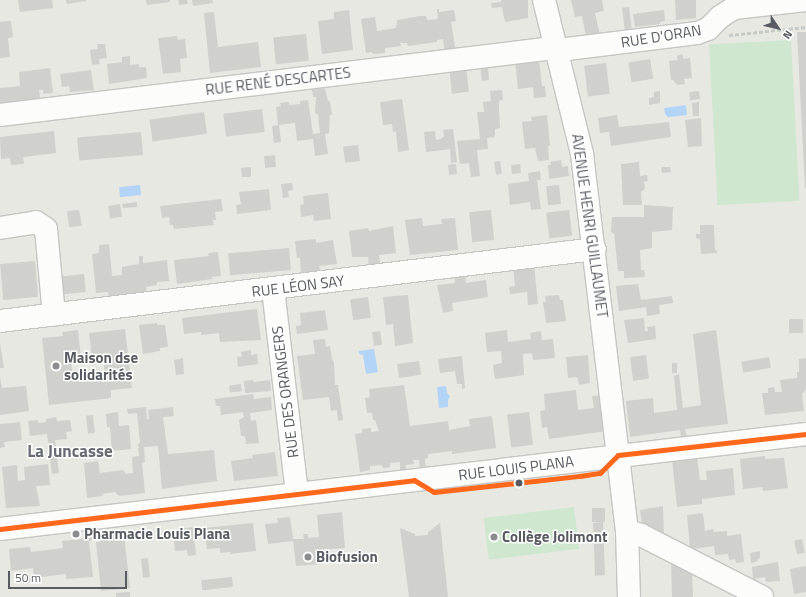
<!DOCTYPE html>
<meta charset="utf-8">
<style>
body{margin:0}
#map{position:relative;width:806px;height:597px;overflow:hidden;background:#e8e8e2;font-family:"Titillium Web",sans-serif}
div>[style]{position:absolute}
.green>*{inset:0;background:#cee7ce;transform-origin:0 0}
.water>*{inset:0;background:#b3d4f6;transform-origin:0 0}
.building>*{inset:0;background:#d0d0cc;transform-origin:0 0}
.path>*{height:2.5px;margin-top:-1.25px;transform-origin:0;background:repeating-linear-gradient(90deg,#c5cbc9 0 4px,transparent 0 6px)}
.roads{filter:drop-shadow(1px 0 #c5c6c4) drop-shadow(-1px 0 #c5c6c4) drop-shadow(0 1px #c5c6c4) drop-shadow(0 -1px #c5c6c4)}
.minor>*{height:22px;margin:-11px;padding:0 11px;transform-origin:11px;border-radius:11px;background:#fcfcfb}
.bus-1>*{height:5px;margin:-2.5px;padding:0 2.5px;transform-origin:2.5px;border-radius:2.5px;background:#ff671b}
.dots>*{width:11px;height:11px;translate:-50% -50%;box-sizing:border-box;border:2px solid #fff;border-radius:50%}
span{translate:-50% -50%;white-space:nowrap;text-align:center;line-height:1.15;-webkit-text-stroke:3px #fff;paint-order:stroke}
.street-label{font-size:15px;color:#585b61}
.poi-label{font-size:15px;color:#585b61;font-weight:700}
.left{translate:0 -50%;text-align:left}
.quarter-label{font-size:17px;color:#696d73;font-weight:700}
.north{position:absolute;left:758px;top:8px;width:40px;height:40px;-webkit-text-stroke:3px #fff;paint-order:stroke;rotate:125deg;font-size:11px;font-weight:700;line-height:16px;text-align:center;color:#585b61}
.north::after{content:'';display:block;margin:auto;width:14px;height:18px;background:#585b61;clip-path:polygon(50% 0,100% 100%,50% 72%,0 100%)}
.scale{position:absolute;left:8px;top:571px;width:119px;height:18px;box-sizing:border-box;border:2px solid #585b61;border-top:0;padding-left:5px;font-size:12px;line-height:14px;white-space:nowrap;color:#585b61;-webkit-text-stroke:3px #fff;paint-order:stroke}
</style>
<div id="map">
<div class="green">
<i style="left:791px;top:40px;width:161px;height:82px;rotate:87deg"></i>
<i style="left:574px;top:507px;width:42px;height:91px;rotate:83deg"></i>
</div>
<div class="water">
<i style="clip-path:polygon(686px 105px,687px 115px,668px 117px,665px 114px,664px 108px)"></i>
<i style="left:140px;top:185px;width:10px;height:21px;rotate:84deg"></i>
<i style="clip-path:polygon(374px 349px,378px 372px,366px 374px,363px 355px,359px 354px,359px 351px)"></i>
<i style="clip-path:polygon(446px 386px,447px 393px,450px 396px,448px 400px,448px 407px,439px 408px,437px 387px)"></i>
</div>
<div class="building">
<i style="clip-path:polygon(18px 0,52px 0,53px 8px,20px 12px)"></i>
<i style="clip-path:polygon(66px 0,86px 0,86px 1px,67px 4px)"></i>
<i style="clip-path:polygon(146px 0,170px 0,170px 2px,147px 5px)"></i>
<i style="clip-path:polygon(178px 0,187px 0,188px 4px,179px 5px)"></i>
<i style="clip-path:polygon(192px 0,212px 0,213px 3px,193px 6px)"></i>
<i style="clip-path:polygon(501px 0,528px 0,528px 18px,505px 22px,502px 7px,492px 8px,491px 3px,501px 2px)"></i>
<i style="clip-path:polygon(571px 0,602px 0,604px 11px,595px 13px,600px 36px,586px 36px,582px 16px,575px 17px)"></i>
<i style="clip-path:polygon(675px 0,696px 0,696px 18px,676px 20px)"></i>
<i style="left:629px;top:7px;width:25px;height:7px;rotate:83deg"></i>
<i style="clip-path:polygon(437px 9px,439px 9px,439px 12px,454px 10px,456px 21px,451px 22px,456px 53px,445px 55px,443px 39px,437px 40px,437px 42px,408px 46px,407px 43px,400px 43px,401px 46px,385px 48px,385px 53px,373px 54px,372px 52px,366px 53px,361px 19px,375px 17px,377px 31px,396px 28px,397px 20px,420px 16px,426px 16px,427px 20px,438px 19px)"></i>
<i style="clip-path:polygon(349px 10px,353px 50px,322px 54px,318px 21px,334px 19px,334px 12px)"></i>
<i style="clip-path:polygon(664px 10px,665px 21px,660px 22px,660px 24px,635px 27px,633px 14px)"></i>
<i style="clip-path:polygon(214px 12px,218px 47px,258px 42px,261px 67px,210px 73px,204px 13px)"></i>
<i style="clip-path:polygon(6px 21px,11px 21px,13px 37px,8px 38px,10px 57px,0 58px,0 22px)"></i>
<i style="clip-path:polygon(797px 32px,806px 32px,806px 188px,805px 188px)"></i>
<i style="left:306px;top:34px;width:27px;height:33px;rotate:84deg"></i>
<i style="clip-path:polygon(177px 36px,178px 40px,185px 39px,187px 58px,180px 59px,181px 72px,163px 74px,158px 38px)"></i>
<i style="clip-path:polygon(97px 44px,105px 44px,107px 58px,99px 59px,100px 64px,92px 65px,90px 50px,98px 49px)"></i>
<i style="clip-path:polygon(682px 54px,684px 59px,690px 58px,692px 78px,684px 79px,685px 84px,678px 85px,674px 82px,674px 80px,671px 80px,669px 61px,678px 60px,677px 56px)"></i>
<i style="clip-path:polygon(130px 56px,130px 65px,139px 64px,139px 67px,146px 67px,147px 78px,109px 84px,107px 64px,122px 62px,122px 57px)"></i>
<i style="clip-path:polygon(539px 58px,542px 86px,545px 86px,546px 97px,534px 98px,533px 87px,518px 89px,515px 61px)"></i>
<i style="left:650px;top:59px;width:20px;height:22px;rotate:81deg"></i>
<i style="left:606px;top:63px;width:31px;height:22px;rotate:83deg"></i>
<i style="left:466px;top:65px;width:27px;height:17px;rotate:84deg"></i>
<i style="clip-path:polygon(480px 65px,488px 65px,489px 80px,482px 81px)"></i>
<i style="clip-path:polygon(50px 68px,53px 93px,43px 94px,43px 90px,39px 90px,41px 103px,0 107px,0 88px,20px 86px,19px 72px)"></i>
<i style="clip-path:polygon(91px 70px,94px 90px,70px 92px,69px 86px,62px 87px,60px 74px)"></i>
<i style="clip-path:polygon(325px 88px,328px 101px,330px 101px,332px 115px,330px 115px,329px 133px,325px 134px,328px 154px,315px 156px,313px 139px,297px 141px,295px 123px,279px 125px,281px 142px,274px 143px,272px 126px,278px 125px,276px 107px,281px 106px,280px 103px,289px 102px,289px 105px,300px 104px,300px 101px,308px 100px,313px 134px,320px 133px,318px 115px,315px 113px,316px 97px,313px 97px,312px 90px)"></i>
<i style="clip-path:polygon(502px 90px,503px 100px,499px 101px,499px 109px,500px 128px,495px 129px,495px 137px,487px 138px,488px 149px,477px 150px,480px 176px,471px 177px,469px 163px,460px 164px,457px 141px,480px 139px,477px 112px,484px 112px,483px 102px,491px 101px,490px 91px)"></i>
<i style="clip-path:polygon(660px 91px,660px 103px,649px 105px,649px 98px,654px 97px,654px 92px)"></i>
<i style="left:699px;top:91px;width:8px;height:10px;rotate:83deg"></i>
<i style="clip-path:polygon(402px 99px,409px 150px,398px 152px,396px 131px,393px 132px,392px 124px,383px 125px,380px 102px)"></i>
<i style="clip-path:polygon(699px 102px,699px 116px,693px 116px,692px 103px)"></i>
<i style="left:262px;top:109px;width:23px;height:39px;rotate:83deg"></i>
<i style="left:204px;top:112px;width:22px;height:55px;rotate:82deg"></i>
<i style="clip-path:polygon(547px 115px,550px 146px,548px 146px,549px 160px,538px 161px,535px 148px,525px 149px,522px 122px,532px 121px,531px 117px)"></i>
<i style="clip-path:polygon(617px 115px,619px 127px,669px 122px,671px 137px,611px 146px,609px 132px,600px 133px,598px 118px)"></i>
<i style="clip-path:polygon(701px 118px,702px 146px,688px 147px,685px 120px)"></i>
<i style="clip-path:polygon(453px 129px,457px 162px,451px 163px,450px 149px,426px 152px,424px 132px,435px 131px,436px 140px,441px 139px,444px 136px,443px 130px)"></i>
<i style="clip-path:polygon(54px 131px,56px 153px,23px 157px,24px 164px,11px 165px,10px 158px,1px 159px,0 137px)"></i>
<i style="left:141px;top:132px;width:23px;height:64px;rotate:85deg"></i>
<i style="left:358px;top:145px;width:16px;height:15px;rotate:83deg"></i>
<i style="left:275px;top:155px;width:12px;height:11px;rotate:85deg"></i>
<i style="clip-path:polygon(561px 160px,562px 167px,568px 166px,569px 176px,549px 179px,548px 165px,551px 165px,550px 162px)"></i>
<i style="left:500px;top:161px;width:13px;height:6px;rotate:81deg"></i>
<i style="clip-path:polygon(639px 162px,640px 176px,647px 175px,648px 181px,644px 182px,645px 189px,641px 192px,642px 205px,623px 205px,621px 164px)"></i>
<i style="left:456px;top:164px;width:10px;height:8px;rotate:84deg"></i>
<i style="left:520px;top:164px;width:9px;height:9px;rotate:84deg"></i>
<i style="clip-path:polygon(251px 167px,251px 177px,242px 177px,241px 168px)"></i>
<i style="clip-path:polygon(661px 167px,670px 167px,671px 172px,662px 173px)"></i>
<i style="clip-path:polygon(540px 171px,541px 180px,537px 180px,541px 209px,531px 210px,530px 202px,510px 205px,508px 184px,529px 181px,528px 173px)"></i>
<i style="clip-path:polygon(292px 183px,293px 190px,288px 191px,289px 197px,283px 198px,281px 184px)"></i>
<i style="left:559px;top:185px;width:19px;height:13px;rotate:84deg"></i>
<i style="clip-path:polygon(269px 189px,271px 210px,237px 214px,236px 205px,241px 204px,239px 192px)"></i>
<i style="clip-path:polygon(328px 193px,331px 219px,314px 221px,313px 215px,301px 217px,300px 205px,304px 204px,303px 196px)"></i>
<i style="clip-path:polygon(221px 199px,223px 211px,215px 212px,216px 220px,213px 220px,214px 225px,174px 229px,173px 225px,170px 225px,169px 217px,162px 218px,160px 206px)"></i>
<i style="clip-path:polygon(137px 202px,137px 207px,123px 208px,122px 204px)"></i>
<i style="left:120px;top:204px;width:13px;height:12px;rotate:81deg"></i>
<i style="clip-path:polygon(644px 205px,673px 207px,672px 230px,652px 232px,652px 248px,640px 250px,641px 270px,644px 270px,645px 277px,624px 278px,624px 271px,618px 271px,614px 233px,611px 232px,612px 217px,644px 217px)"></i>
<i style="clip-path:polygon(79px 210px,82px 226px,69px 227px,67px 211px)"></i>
<i style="left:491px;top:210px;width:30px;height:22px;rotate:84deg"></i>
<i style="left:569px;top:210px;width:26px;height:23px;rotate:83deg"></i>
<i style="clip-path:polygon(422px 218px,423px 226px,442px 224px,441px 219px,455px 218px,458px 250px,410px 255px,405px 220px)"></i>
<i style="clip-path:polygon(700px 225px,714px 225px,715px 250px,717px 250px,717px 253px,701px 254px,700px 239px,696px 238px,696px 234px,700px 234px)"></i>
<i style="clip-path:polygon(393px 226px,396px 253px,379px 255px,381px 268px,369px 270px,368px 257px,352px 257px,349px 231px,368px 228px,369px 231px)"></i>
<i style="clip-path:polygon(316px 239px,316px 243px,333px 240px,337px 264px,319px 266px,321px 276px,301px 274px,300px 258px,297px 258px,295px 241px)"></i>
<i style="clip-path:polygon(109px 244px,112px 276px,122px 275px,122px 267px,139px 264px,139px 256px,143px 256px,143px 263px,167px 260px,169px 281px,157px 282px,157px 285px,146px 287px,147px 294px,109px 299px,108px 292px,96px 293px,92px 254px,99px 253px,99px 245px)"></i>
<i style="left:289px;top:248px;width:22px;height:61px;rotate:85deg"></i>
<i style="clip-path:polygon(218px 252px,221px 276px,212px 277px,212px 279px,177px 284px,174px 260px,209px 256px,208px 253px)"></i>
<i style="left:35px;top:261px;width:36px;height:35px;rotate:85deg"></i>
<i style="clip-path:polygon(534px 265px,538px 304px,528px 305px,527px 292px,510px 294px,509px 287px,515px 286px,513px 267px)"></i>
<i style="clip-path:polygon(465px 273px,466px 283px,486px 280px,488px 297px,452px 303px,453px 311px,443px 313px,437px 285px,455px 283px,454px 274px)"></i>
<i style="left:84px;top:274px;width:18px;height:26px;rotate:84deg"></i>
<i style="clip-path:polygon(638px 284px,641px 300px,672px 296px,673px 303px,659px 305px,660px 314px,647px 316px,646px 307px,619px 311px,616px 286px)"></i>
<i style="clip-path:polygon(408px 295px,413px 343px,395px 346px,393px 324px,386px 325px,383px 297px)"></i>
<i style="clip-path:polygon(559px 295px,560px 300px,563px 300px,566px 321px,546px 323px,543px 302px,546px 302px,545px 296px)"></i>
<i style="left:368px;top:297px;width:21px;height:18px;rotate:82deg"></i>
<i style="clip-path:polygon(257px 309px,261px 340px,220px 342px,219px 333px,201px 335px,201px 332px,184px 334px,182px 318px)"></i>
<i style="clip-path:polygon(325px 310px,328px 330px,297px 334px,296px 326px,301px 325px,300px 313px)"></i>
<i style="clip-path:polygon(644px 318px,645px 331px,648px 331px,647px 327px,655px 326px,656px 339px,628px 343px,624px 320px)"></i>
<i style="left:789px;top:319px;width:14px;height:14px"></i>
<i style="clip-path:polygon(157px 323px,157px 325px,165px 325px,168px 347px,160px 348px,160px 351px,143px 354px,139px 325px)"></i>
<i style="clip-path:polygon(125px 329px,132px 388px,111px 390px,111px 398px,49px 405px,42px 338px,63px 336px,62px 332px,78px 330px,81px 359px,71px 360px,73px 380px,105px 376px,103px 357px,92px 358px,89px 333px)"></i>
<i style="clip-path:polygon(507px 330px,508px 342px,531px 339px,530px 333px,541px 331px,542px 340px,553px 339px,555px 358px,533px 360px,532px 353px,523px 354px,524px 375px,495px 379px,493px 365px,502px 363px,501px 351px,487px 352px,485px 333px)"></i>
<i style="clip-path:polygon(716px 330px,728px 424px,685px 429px,687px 437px,681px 437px,680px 430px,630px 437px,626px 401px,653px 398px,654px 413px,677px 410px,674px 376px,679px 374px,683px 408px,701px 405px,693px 334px)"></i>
<i style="left:380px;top:331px;width:14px;height:8px;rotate:82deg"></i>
<i style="clip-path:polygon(325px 339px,326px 347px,330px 346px,332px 359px,334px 362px,335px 385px,338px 385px,343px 420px,338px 421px,337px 410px,331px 411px,329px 397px,303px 400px,297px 356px,315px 354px,313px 340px)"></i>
<i style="clip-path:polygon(0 343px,4px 368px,0 368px)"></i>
<i style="clip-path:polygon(251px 350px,251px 355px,257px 354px,258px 364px,238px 367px,237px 357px,242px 357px,241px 352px)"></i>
<i style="clip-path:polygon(588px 355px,590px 383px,579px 385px,577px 377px,568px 378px,566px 357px)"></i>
<i style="left:646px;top:355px;width:24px;height:16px;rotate:83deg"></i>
<i style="clip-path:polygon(462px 356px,465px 388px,462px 389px,462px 384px,457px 384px,455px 371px,440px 373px,438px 359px)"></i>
<i style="left:769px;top:357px;width:11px;height:28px;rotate:80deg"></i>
<i style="clip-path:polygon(183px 358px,184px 374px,176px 375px,174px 360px)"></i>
<i style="clip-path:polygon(806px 358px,806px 390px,802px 394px,804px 411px,765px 415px,762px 393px,768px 393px,768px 388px,774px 387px,775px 392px,782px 392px,780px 380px,797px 378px,797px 372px,799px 372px,799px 359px)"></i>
<i style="left:419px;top:361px;width:14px;height:22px;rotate:82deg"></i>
<i style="left:672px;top:363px;width:5px;height:10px"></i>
<i style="clip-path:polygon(0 377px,2px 388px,26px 386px,29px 411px,0 415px)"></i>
<i style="clip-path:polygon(253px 380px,253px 382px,270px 380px,271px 391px,245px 393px,244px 381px)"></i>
<i style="left:241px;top:384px;width:7px;height:12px;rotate:82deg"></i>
<i style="clip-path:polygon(404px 385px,410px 426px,448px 421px,449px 430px,470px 426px,469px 419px,492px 416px,496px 448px,452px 454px,452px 451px,428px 454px,428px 458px,425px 459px,426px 469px,420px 470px,419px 460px,413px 460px,414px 464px,406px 465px,406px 472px,400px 473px,400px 462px,390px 463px,390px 467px,383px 468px,382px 465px,370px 466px,370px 470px,360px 472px,355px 434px,362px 433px,362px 429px,371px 428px,371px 432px,379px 431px,375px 420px,373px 420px,372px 413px,367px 413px,365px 398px,370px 397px,369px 389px)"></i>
<i style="clip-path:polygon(576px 390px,578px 410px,594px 408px,592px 396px,603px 395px,607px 431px,549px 439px,547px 427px,542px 428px,540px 411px,545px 410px,544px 394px)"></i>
<i style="clip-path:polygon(253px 394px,254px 399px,271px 397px,272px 410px,250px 413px,251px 421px,256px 420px,259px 443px,246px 444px,245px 436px,241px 436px,239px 420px,244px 417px,243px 412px,221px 415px,220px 406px,216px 406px,215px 399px)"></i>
<i style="clip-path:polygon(146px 407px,147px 420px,149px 419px,148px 410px,173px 407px,174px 416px,163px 417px,168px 454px,214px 450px,217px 481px,162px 489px,158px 446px,144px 447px,145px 462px,142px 463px,145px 493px,119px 496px,115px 492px,102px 494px,103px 496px,87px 498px,84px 463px,98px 461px,100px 473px,123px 470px,126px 474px,133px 473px,132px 457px,139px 456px,138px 444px,140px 443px,137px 413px,128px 414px,127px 409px)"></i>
<i style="clip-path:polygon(118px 412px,119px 426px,129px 425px,131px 449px,112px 451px,110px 427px,107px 427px,106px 414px)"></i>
<i style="left:529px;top:412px;width:33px;height:22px;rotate:83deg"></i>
<i style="left:93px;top:415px;width:18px;height:7px;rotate:84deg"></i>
<i style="clip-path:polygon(56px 417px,57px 421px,70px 420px,72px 431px,66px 432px,67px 439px,55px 440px,59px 473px,52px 474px,47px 434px,30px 436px,28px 421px,38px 420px,38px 423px,46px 422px,46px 419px)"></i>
<i style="clip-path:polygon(20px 422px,22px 440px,4px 442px,5px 447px,0 448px,0 424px)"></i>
<i style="clip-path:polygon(275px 452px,278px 476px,234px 481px,231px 461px,253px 458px,252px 455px)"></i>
<i style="clip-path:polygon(697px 456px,700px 480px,707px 480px,706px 471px,733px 468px,735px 495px,702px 499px,702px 504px,677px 507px,672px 459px)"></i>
<i style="clip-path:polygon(765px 456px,765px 459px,784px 458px,788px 488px,763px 491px,762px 487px,743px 489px,740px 459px)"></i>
<i style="clip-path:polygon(48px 464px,50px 485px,36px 486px,40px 506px,6px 508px,2px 467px,17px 465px,18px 481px,25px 480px,24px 467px)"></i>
<i style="clip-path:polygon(663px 506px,664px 535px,666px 535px,665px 538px,642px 524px,640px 510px)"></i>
<i style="clip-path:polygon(592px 508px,605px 508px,605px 522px,603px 522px,605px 575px,595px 576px,593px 523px,600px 522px,592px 522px)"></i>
<i style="clip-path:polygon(342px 512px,345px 548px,320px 550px,322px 564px,296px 566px,293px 541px,268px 544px,265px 524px,278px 523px,277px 518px,290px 517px,293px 539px,304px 539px,303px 534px,308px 534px,308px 538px,319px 537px,317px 515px)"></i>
<i style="clip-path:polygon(703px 513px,705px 531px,713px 529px,714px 532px,727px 531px,727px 536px,741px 534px,744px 562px,736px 563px,735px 559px,729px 560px,728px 554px,715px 555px,714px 546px,686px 550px,689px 546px,690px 548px,687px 515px)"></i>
<i style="clip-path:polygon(253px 523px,256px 551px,230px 554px,230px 552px,220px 553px,220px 548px,207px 549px,204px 528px)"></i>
<i style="clip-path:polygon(440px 523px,448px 597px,409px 597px,400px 528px,415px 534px,415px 536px,428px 535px,428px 532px)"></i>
<i style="clip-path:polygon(193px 527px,196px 555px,188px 556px,187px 550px,175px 551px,173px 532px,183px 531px,182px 529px)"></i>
<i style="clip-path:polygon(124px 534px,130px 588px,101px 591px,96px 542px,100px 542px,100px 539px,89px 541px,93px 577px,66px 579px,66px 574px,34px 578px,33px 568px,11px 571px,9px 549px,30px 547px,31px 552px,63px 548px,62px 541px)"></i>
<i style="left:802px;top:539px;width:14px;height:8px;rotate:78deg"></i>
<i style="clip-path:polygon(760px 551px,760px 558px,758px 559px,758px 561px,751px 563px,750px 553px)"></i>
<i style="left:148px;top:558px;width:19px;height:7px;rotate:84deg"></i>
<i style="clip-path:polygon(671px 561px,692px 572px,693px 597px,672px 597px)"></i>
<i style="clip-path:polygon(778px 562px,780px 581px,766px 582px,765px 577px,753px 579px,752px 567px)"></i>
<i style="clip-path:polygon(806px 566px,806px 592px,794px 594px,790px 569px)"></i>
<i style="left:32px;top:575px;width:7px;height:8px;rotate:82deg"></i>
<i style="left:232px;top:577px;width:10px;height:31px;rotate:84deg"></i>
<i style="clip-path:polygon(130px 592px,130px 597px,116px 597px,116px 593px)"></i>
</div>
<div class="path">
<i style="left:729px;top:35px;width:77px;rotate:-5.9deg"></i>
</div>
<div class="roads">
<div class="minor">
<i style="left:544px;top:0;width:159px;rotate:76.1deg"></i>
<i style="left:582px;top:154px;width:380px;rotate:83.2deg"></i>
<i style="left:627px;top:531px;width:66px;rotate:88.3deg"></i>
<i style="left:0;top:115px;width:549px;rotate:-6.9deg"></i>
<i style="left:545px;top:49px;width:22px"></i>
<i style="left:567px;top:49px;width:131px;rotate:-7deg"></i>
<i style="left:697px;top:33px;width:12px;rotate:-20deg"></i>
<i style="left:708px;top:29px;width:17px;rotate:-45deg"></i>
<i style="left:720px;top:17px;width:17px;rotate:-33deg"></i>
<i style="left:734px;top:8px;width:72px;rotate:-6.3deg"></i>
<i style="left:0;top:228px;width:36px;rotate:-9deg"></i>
<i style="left:36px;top:222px;width:12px;rotate:35deg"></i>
<i style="left:46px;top:229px;width:86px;rotate:84.7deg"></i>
<i style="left:273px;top:289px;width:206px;rotate:83.3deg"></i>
<i style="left:0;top:321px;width:599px;rotate:-6.9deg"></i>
<i style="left:0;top:529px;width:812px;rotate:-6.72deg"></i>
<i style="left:627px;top:531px;width:15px;rotate:16deg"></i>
<i style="left:641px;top:535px;width:136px;rotate:27.1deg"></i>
</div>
</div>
<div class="bus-1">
<i style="left:0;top:529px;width:417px;rotate:-6.7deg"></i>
<i style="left:414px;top:480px;width:23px;rotate:31deg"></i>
<i style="left:434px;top:492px;width:147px;rotate:-6.3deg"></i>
<i style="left:580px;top:476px;width:20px;rotate:-9deg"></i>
<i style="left:600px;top:473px;width:25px;rotate:-45deg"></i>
<i style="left:618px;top:455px;width:189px;rotate:-6.4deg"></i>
</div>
<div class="dots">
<i style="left:56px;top:366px;background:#8a8c8e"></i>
<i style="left:519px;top:483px;background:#585b61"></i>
<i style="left:76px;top:534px;background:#8a8c8e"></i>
<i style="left:494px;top:537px;background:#8a8c8e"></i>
<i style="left:308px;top:557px;background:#8a8c8e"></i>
</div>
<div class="street-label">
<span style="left:661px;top:36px;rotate:-9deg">RUE D'ORAN</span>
<span style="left:278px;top:81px;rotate:-7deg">RUE RENÉ DESCARTES</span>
<span style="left:590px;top:226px;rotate:82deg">AVENUE HENRI GUILLAUMET</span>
<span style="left:298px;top:286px;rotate:-7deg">RUE LÉON SAY</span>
<span style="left:285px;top:392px;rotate:-97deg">RUE DES ORANGERS</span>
<span style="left:516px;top:468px;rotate:-7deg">RUE LOUIS PLANA</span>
</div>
<div class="poi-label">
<span class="left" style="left:64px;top:366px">Maison dse<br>solidarités</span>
<span class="left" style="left:84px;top:534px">Pharmacie Louis Plana</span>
<span class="left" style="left:502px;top:537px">Collège Jolimont</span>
<span class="left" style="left:316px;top:557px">Biofusion</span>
</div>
<div class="quarter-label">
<span style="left:70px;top:452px">La Juncasse</span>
</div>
<div class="north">N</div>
<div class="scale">50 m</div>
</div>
